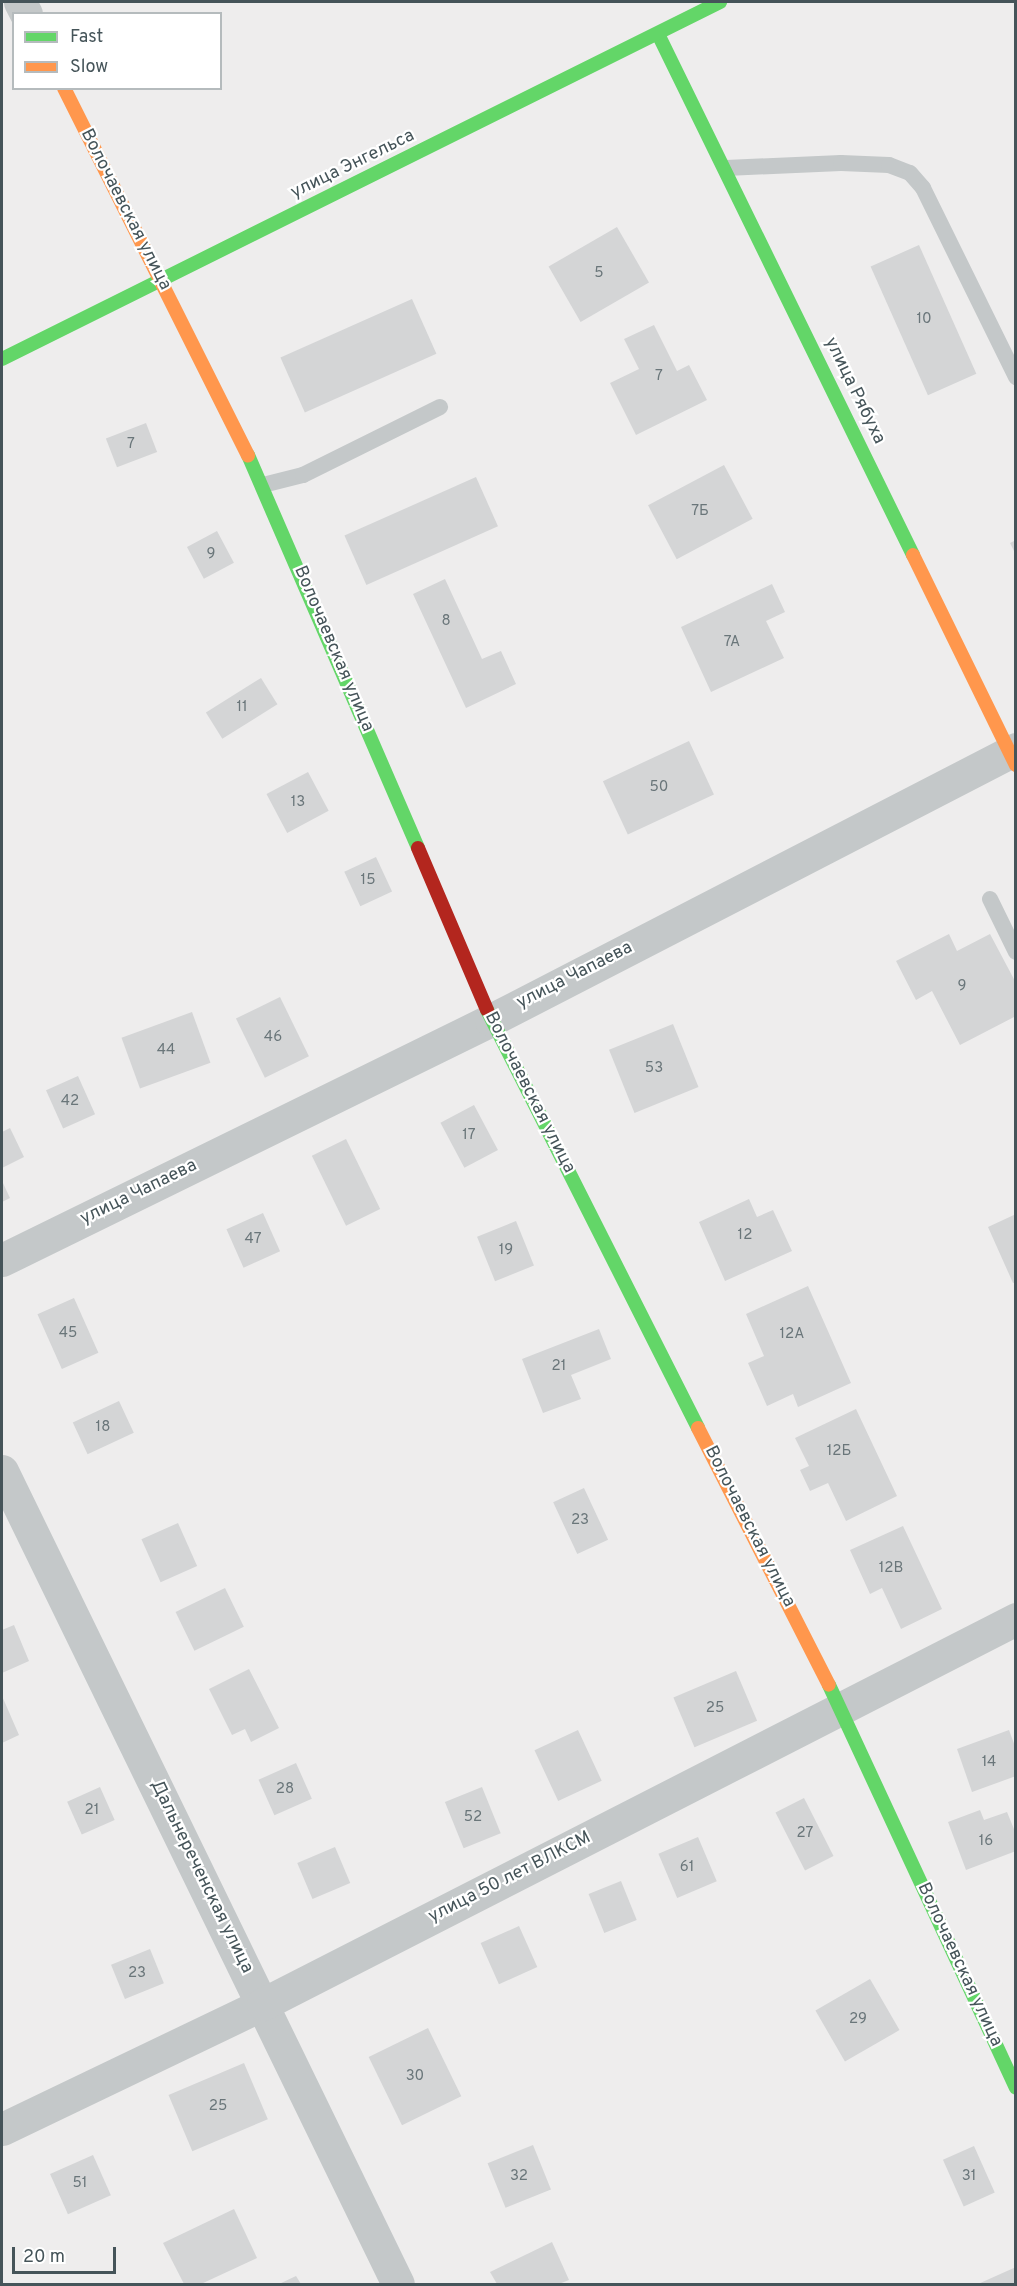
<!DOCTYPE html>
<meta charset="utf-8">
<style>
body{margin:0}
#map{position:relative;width:1017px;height:2286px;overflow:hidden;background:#eeeded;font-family:Overpass,sans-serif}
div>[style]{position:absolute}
.building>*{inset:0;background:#d4d5d6;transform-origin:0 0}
.lane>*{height:16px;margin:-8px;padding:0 8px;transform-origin:8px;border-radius:8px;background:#c4c8c9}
.street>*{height:33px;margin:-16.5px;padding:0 16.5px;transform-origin:16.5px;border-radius:16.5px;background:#c4c8c9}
.fast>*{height:14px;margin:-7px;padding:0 7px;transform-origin:7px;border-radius:7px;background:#63d668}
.slow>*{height:14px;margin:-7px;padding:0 7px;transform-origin:7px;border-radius:7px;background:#ff974d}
.jam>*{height:14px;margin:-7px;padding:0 7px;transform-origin:7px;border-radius:7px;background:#b3261e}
span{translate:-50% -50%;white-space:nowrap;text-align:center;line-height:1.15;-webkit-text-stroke:4.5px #fff;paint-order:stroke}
.number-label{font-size:15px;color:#6a767a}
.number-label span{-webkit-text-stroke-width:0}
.street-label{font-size:18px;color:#455459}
.frame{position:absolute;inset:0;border:3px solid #455459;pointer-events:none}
.legend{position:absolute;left:12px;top:12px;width:210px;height:78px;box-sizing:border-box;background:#fff;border:2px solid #b5bbbd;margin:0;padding:8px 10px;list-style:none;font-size:18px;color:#455459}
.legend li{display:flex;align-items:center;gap:12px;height:30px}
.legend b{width:30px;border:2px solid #b5bbbd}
.scale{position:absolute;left:12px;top:2247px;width:104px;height:27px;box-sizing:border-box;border:3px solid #455459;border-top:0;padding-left:8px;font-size:18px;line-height:21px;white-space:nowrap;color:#455459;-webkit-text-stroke:4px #fff;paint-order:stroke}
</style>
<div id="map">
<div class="building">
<i style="left:617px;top:227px;width:64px;height:79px;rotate:60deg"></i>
<i style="left:919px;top:245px;width:141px;height:53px;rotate:66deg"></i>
<i style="left:412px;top:299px;width:60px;height:144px;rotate:66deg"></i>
<i style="clip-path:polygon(654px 325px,677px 371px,689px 365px,707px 400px,636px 435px,610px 383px,639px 369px,624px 339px)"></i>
<i style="left:146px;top:423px;width:31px;height:43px;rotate:69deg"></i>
<i style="left:724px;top:465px;width:61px;height:86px;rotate:62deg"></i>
<i style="left:476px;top:477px;width:54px;height:144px;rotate:66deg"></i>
<i style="left:217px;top:531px;width:36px;height:34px;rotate:62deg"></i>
<i style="clip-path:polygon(1016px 540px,1016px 555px,1010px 543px)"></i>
<i style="clip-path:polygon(445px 579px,482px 659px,501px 651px,516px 684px,466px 708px,413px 594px)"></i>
<i style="clip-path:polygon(772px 584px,785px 612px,766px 621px,784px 658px,711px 692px,681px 627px)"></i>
<i style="left:261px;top:678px;width:31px;height:65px;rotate:58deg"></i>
<i style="left:689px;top:741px;width:59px;height:95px;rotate:65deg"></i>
<i style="left:308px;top:772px;width:44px;height:47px;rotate:62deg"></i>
<i style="left:376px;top:857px;width:38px;height:35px;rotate:65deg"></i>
<i style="clip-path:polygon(949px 934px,957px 951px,990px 934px,1016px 983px,1016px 1016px,960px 1045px,932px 991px,916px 1000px,896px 961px)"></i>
<i style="left:280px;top:997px;width:66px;height:49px;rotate:64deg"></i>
<i style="left:192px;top:1012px;width:54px;height:75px;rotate:70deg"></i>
<i style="left:673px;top:1024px;width:68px;height:69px;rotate:68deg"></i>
<i style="left:78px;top:1076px;width:42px;height:35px;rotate:66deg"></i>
<i style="left:474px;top:1105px;width:51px;height:38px;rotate:62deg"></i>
<i style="clip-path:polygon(10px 1128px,24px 1157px,2px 1168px,2px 1132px)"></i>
<i style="left:346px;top:1139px;width:78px;height:38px;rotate:64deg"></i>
<i style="clip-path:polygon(2px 1181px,10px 1198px,2px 1202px)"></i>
<i style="clip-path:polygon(749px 1199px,757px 1217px,773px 1210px,792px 1251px,725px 1281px,699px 1222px)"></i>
<i style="left:263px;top:1213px;width:42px;height:40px;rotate:66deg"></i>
<i style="clip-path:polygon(1016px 1214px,1016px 1282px,1013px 1283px,988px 1227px)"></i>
<i style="left:516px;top:1221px;width:48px;height:42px;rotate:68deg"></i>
<i style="clip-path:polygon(808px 1286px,851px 1383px,798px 1407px,793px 1394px,767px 1406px,748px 1363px,764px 1356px,746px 1314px)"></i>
<i style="left:74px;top:1298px;width:60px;height:40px;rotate:66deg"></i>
<i style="clip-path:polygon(599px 1329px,611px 1359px,571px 1375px,581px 1399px,543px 1413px,522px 1359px)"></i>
<i style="left:119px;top:1401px;width:35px;height:51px;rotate:65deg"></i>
<i style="clip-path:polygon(856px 1409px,897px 1496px,846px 1521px,828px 1483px,810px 1491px,800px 1470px,809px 1466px,795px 1438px)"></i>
<i style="left:584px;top:1488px;width:57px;height:34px;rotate:65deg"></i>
<i style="left:178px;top:1523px;width:47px;height:40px;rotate:66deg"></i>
<i style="clip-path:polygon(903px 1526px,942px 1609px,901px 1629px,882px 1588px,870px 1594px,850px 1550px)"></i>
<i style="left:225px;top:1588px;width:43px;height:55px;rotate:64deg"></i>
<i style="clip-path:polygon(14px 1625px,29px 1661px,2px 1673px,2px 1630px)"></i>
<i style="clip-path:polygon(249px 1669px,279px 1728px,251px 1742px,245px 1729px,232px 1735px,209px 1689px)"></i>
<i style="left:736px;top:1671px;width:54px;height:68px;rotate:67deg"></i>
<i style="clip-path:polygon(2px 1696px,19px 1735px,2px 1743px)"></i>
<i style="left:578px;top:1730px;width:56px;height:48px;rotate:65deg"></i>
<i style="clip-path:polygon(1009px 1730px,1016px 1749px,1016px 1776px,972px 1792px,957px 1749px)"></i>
<i style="left:296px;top:1763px;width:39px;height:41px;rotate:66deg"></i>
<i style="left:100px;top:1787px;width:36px;height:36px;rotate:66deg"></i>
<i style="left:482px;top:1787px;width:50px;height:40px;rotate:68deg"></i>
<i style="left:804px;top:1798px;width:65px;height:32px;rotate:63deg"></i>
<i style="clip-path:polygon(980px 1810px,984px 1820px,1007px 1812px,1016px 1834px,1016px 1851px,966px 1870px,948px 1822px)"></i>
<i style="left:698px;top:1837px;width:48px;height:43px;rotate:67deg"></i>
<i style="left:335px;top:1847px;width:39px;height:41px;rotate:67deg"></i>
<i style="left:621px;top:1881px;width:42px;height:35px;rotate:68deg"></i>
<i style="left:519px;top:1926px;width:45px;height:42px;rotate:66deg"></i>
<i style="left:150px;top:1949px;width:37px;height:42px;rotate:68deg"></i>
<i style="left:870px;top:1979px;width:59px;height:63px;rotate:60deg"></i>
<i style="left:428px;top:2028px;width:76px;height:66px;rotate:64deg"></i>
<i style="left:244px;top:2063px;width:61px;height:82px;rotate:67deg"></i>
<i style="left:533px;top:2145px;width:48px;height:49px;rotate:68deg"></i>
<i style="left:974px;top:2146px;width:51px;height:34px;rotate:66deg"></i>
<i style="left:93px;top:2155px;width:44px;height:47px;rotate:66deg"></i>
<i style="clip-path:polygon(234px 2209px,257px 2258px,201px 2284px,184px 2284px,163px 2243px)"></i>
<i style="clip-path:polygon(552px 2242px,569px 2280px,559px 2284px,497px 2284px,490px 2272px)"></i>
<i style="clip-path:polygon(1016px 2267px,1016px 2284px,978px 2284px)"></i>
<i style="clip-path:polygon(296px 2276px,301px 2284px,279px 2284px)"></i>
</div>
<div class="lane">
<i style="left:726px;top:168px;width:115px;rotate:-2.5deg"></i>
<i style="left:841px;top:163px;width:48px;rotate:2.4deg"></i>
<i style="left:889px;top:165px;width:22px;rotate:21deg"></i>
<i style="left:910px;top:173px;width:20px;rotate:49deg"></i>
<i style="left:923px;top:188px;width:211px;rotate:63.8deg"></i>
<i style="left:263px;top:485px;width:41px;rotate:-14deg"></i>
<i style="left:303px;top:475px;width:153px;rotate:-26.4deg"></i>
<i style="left:990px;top:899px;width:59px;rotate:63.9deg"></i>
</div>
<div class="street">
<i style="left:20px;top:2px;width:13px;rotate:63deg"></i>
<i style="left:2px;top:1260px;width:545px;rotate:-26.14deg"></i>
<i style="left:491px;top:1020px;width:591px;rotate:-27.3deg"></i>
<i style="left:2px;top:1471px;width:904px;rotate:64.03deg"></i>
<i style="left:2px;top:2129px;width:289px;rotate:-25.6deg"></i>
<i style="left:263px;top:2004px;width:846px;rotate:-27.08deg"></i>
</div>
<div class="fast">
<i style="left:658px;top:34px;width:580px;rotate:63.92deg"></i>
<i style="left:2px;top:359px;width:802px;rotate:-26.44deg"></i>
<i style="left:248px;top:455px;width:428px;rotate:66.6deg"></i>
<i style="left:487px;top:1010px;width:468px;rotate:63.2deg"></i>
<i style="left:829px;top:1685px;width:444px;rotate:65.1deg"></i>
</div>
<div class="slow">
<i style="left:64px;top:88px;width:411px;rotate:63.4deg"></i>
<i style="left:913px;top:555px;width:234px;rotate:63.9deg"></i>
<i style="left:698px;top:1428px;width:288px;rotate:63deg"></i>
</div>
<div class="jam">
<i style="left:418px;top:848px;width:176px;rotate:66.9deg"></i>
</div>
<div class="number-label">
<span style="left:599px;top:274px">5</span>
<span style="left:924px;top:320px">10</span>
<span style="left:659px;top:377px">7</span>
<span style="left:131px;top:445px">7</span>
<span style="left:700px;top:512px">7Б</span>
<span style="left:211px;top:555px">9</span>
<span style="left:446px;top:622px">8</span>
<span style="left:732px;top:643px">7А</span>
<span style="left:242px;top:708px">11</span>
<span style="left:659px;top:788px">50</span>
<span style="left:298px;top:803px">13</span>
<span style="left:368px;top:881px">15</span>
<span style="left:962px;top:987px">9</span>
<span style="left:273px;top:1038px">46</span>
<span style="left:166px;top:1051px">44</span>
<span style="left:654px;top:1069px">53</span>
<span style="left:70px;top:1102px">42</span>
<span style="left:469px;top:1136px">17</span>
<span style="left:745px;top:1236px">12</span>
<span style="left:253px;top:1240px">47</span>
<span style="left:506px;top:1251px">19</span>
<span style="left:68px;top:1334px">45</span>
<span style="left:792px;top:1335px">12А</span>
<span style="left:559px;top:1367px">21</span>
<span style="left:103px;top:1428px">18</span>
<span style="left:839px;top:1452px">12Б</span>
<span style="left:580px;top:1521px">23</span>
<span style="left:891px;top:1569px">12В</span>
<span style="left:715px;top:1709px">25</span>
<span style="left:989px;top:1763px">14</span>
<span style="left:285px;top:1790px">28</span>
<span style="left:92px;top:1811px">21</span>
<span style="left:473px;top:1818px">52</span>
<span style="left:805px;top:1834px">27</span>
<span style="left:986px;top:1842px">16</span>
<span style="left:687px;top:1868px">61</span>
<span style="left:137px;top:1974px">23</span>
<span style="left:858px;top:2020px">29</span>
<span style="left:415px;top:2077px">30</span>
<span style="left:218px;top:2107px">25</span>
<span style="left:519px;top:2177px">32</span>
<span style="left:969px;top:2177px">31</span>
<span style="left:80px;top:2184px">51</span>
</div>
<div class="street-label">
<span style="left:353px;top:165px;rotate:-26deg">улица Энгельса</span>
<span style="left:125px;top:210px;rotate:63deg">Волочаевская улица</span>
<span style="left:854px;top:391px;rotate:64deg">улица Рябуха</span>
<span style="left:333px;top:649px;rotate:67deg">Волочаевская улица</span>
<span style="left:575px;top:976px;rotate:-27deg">улица Чапаева</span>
<span style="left:529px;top:1093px;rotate:63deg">Волочаевская улица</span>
<span style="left:139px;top:1193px;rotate:-26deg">улица Чапаева</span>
<span style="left:749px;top:1527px;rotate:63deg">Волочаевская улица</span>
<span style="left:201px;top:1877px;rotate:64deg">Дальнереченская улица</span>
<span style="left:510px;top:1878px;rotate:-27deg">улица 50 лет ВЛКСМ</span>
<span style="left:959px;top:1965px;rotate:65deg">Волочаевская улица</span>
</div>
<div class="frame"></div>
<ul class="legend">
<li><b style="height:8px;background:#63d668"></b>Fast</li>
<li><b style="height:8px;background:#ff974d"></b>Slow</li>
</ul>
<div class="scale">20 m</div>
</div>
